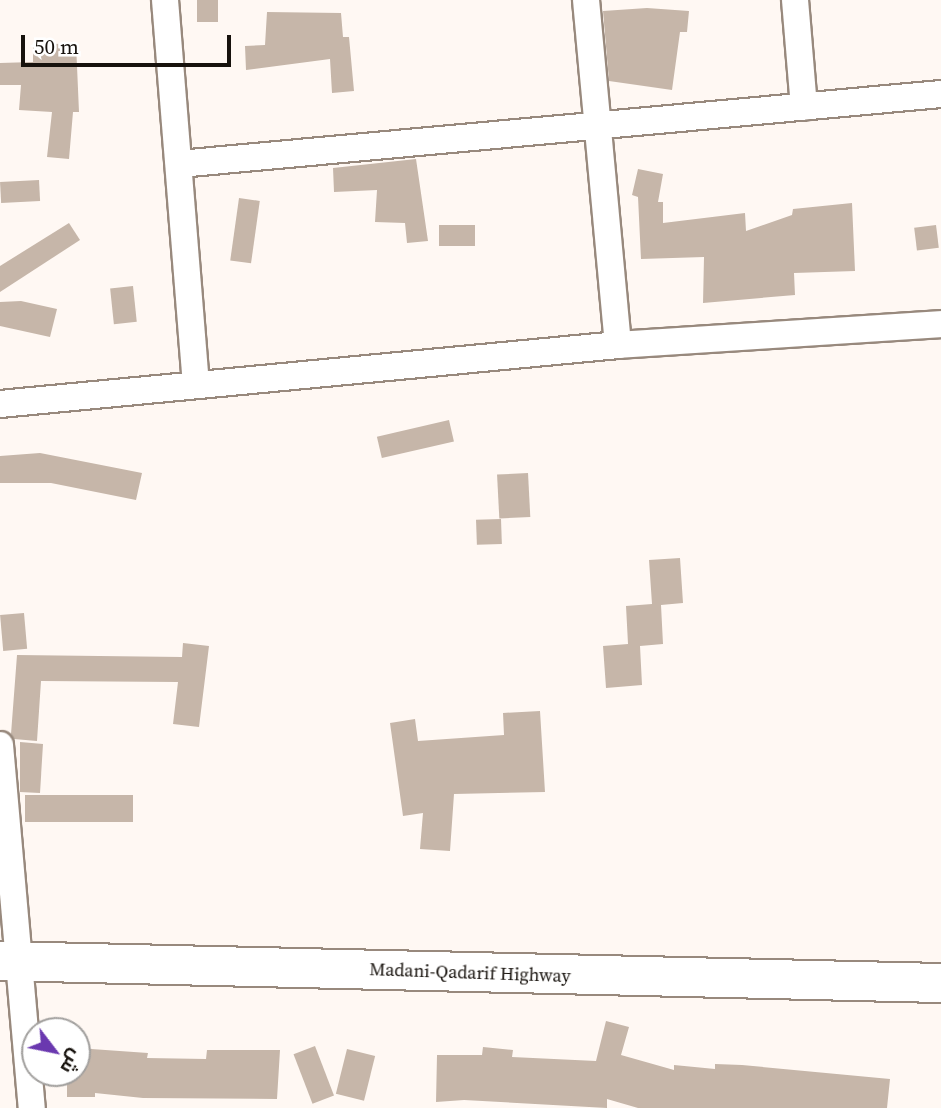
<!DOCTYPE html>
<meta charset="utf-8">
<style>
body{margin:0}
#map{position:relative;width:941px;height:1108px;overflow:hidden;background:#fff8f3;font-family:"Source Serif 4",Cairo,serif}
div>[style]{position:absolute}
.building>*{inset:0;background:#c6b6a9;transform-origin:0 0}
.roads{filter:drop-shadow(2px 0 #98897d) drop-shadow(-2px 0 #98897d) drop-shadow(0 2px #98897d) drop-shadow(0 -2px #98897d)}
.street>*{height:26px;margin:-13px;padding:0 13px;transform-origin:13px;border-radius:13px;background:#fff}
.highway>*{height:38px;margin:-19px;padding:0 19px;transform-origin:19px;border-radius:19px;background:#fff}
span{translate:-50% -50%;white-space:nowrap;text-align:center;line-height:1.15;-webkit-text-stroke:7px #fff;paint-order:stroke}
.street-label{font-size:18px;color:#17120d}
.north{position:absolute;left:21px;top:1017px;width:70px;height:70px;box-sizing:border-box;background:#fff;border:2px solid #a2a09e;border-radius:50%;rotate:122deg;font-size:19px;font-weight:700;line-height:28px;text-align:center;color:#17120d}
.north::after{content:'';display:block;margin:auto;width:24px;height:32px;background:#6a38af;clip-path:polygon(50% 0,100% 100%,50% 72%,0 100%)}
.scale{position:absolute;left:21px;top:35px;width:210px;height:32px;box-sizing:border-box;border:4px solid #17120d;border-top:0;padding-left:9px;font-size:21px;line-height:24px;white-space:nowrap;color:#17120d;-webkit-text-stroke:5px #fff;paint-order:stroke}
</style>
<div id="map">
<div class="building">
<i style="left:197px;top:0;width:21px;height:22px"></i>
<i style="clip-path:polygon(647px 8px,689px 11px,687px 32px,680px 32px,672px 90px,609px 81px,603px 11px)"></i>
<i style="clip-path:polygon(267px 12px,341px 13px,343px 37px,349px 37px,354px 91px,332px 93px,330px 59px,246px 70px,245px 46px,265px 45px)"></i>
<i style="clip-path:polygon(76px 43px,79px 112px,73px 112px,69px 159px,47px 157px,52px 112px,19px 110px,21px 85px,0 85px,0 63px,33px 62px,33px 45px)"></i>
<i style="clip-path:polygon(416px 159px,428px 241px,407px 243px,405px 223px,375px 222px,377px 190px,334px 192px,333px 168px)"></i>
<i style="clip-path:polygon(638px 169px,663px 174px,658px 202px,663px 202px,663px 223px,745px 213px,746px 231px,792px 215px,793px 209px,852px 203px,855px 271px,794px 273px,795px 295px,703px 303px,704px 257px,641px 259px,638px 197px,632px 195px)"></i>
<i style="left:39px;top:180px;width:21px;height:39px;rotate:87deg"></i>
<i style="left:239px;top:198px;width:21px;height:63px;rotate:8deg"></i>
<i style="clip-path:polygon(69px 223px,80px 240px,0 292px,0 266px)"></i>
<i style="left:475px;top:225px;width:21px;height:36px;rotate:90deg"></i>
<i style="left:936px;top:225px;width:23px;height:22px;rotate:83deg"></i>
<i style="left:133px;top:286px;width:36px;height:23px;rotate:84deg"></i>
<i style="clip-path:polygon(21px 301px,57px 309px,50px 337px,0 326px,0 302px)"></i>
<i style="left:449px;top:420px;width:22px;height:74px;rotate:77deg"></i>
<i style="clip-path:polygon(40px 453px,142px 473px,136px 500px,51px 483px,0 483px,0 456px)"></i>
<i style="left:528px;top:473px;width:44px;height:31px;rotate:87deg"></i>
<i style="left:501px;top:519px;width:25px;height:25px;rotate:88deg"></i>
<i style="clip-path:polygon(680px 558px,683px 603px,661px 605px,663px 644px,640px 646px,642px 685px,606px 688px,603px 646px,628px 644px,626px 606px,652px 604px,649px 560px)"></i>
<i style="left:24px;top:613px;width:36px;height:24px;rotate:85deg"></i>
<i style="clip-path:polygon(183px 643px,209px 646px,199px 727px,173px 724px,178px 682px,41px 681px,37px 741px,14px 739px,11px 734px,17px 655px,182px 657px)"></i>
<i style="clip-path:polygon(540px 711px,545px 792px,454px 794px,450px 851px,420px 849px,423px 813px,403px 816px,390px 723px,415px 719px,418px 741px,504px 735px,503px 713px)"></i>
<i style="clip-path:polygon(20px 742px,43px 744px,40px 793px,20px 792px)"></i>
<i style="left:25px;top:795px;width:108px;height:27px"></i>
<i style="clip-path:polygon(606px 1021px,629px 1027px,621px 1055px,674px 1070px,674px 1065px,715px 1069px,715px 1064px,742px 1065px,890px 1079px,887px 1108px,638px 1108px,607px 1099px,607px 1108px,464px 1100px,436px 1102px,437px 1055px,482px 1055px,483px 1047px,513px 1050px,512px 1057px,596px 1061px)"></i>
<i style="left:315px;top:1046px;width:53px;height:23px;rotate:69deg"></i>
<i style="clip-path:polygon(77px 1048px,148px 1053px,147px 1058px,206px 1059px,207px 1050px,280px 1050px,277px 1099px,143px 1098px,95px 1093px,95px 1097px,67px 1097px,67px 1073px,77px 1073px)"></i>
<i style="left:347px;top:1049px;width:29px;height:46px;rotate:14deg"></i>
</div>
<div class="roads">
<div class="street">
<i style="left:165px;top:0;width:386px;rotate:85.4deg"></i>
<i style="left:586px;top:0;width:346px;rotate:84.7deg"></i>
<i style="left:795px;top:0;width:107px;rotate:85.2deg"></i>
<i style="left:179px;top:164px;width:765px;rotate:-5.25deg"></i>
<i style="left:0;top:404px;width:621px;rotate:-5.45deg"></i>
<i style="left:618px;top:345px;width:324px;rotate:-3.7deg"></i>
<i style="left:0;top:745px;width:364px;rotate:85deg"></i>
</div>
<div class="highway">
<i style="left:0;top:961px;width:941px;rotate:1.34deg"></i>
</div>
</div>
<div class="street-label">
<span style="left:470px;top:973px;rotate:2deg">Madani-Qadarif Highway</span>
</div>
<div class="north">ش</div>
<div class="scale">50 m</div>
</div>
